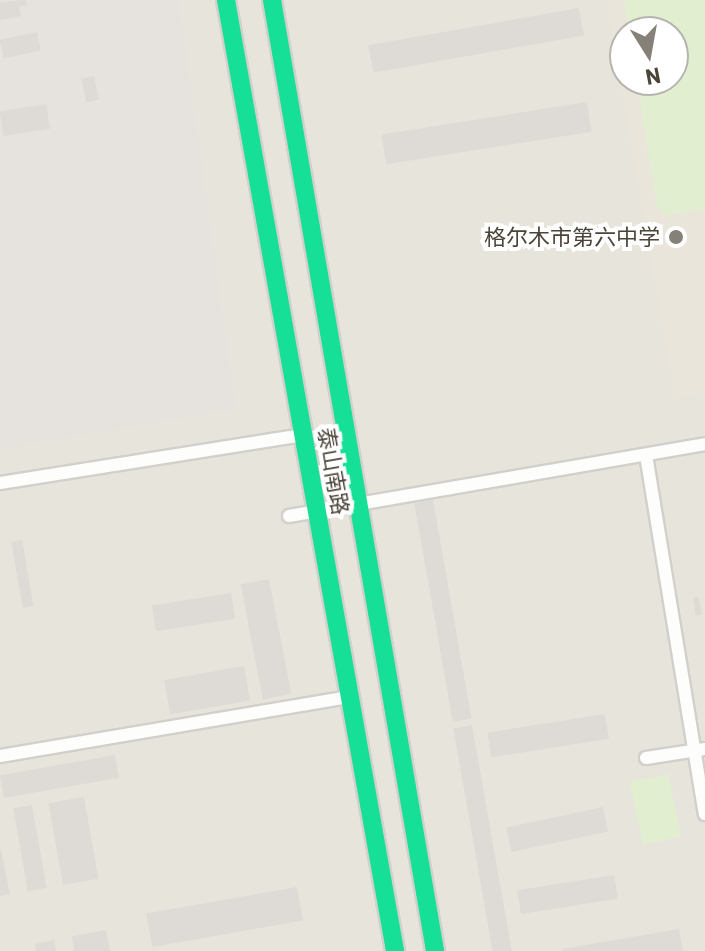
<!DOCTYPE html>
<meta charset="utf-8">
<style>
body{margin:0}
#map{position:relative;width:705px;height:951px;overflow:hidden;background:#f4f2ee;font-family:Barlow,"Noto Sans SC",sans-serif}
div>[style]{position:absolute}
.residential>*{inset:0;background:#e7e4dc}
.industrial>*{inset:0;background:#e6e2de}
.education>*{inset:0;background:#eae5da}
.green>*{inset:0;background:#e1eecf;transform-origin:0 0}
.building>*{inset:0;background:#dedbd6;transform-origin:0 0}
.roads{filter:drop-shadow(2px 0 #d2d0cb) drop-shadow(-2px 0 #d2d0cb) drop-shadow(0 2px #d2d0cb) drop-shadow(0 -2px #d2d0cb)}
.street>*{height:12px;margin:-6px;padding:0 6px;transform-origin:6px;border-radius:6px;background:#fdfdfc}
.fast>*{height:18px;margin:-9px;padding:0 9px;transform-origin:9px;border-radius:9px;background:#16e098}
.dots>*{width:22px;height:22px;translate:-50% -50%;box-sizing:border-box;border:4px solid #fff;border-radius:50%}
span{translate:-50% -50%;white-space:nowrap;text-align:center;line-height:1.15;-webkit-text-stroke:8px #fff;paint-order:stroke}
.poi-label{font-size:22px;color:#4b4439}
.right{translate:-100% -50%;text-align:right}
.street-label{font-size:22px;color:#4b4439}
.north{position:absolute;left:609px;top:16px;width:80px;height:80px;box-sizing:border-box;background:#fff;border:2px solid #b7b4b0;border-radius:50%;rotate:169deg;font-size:22px;font-weight:700;line-height:32px;text-align:center;color:#4b4439}
.north::after{content:'';display:block;margin:auto;width:28px;height:36px;background:#868178;clip-path:polygon(50% 0,100% 100%,50% 72%,0 100%)}
</style>
<div id="map">
<div class="residential">
<i style="clip-path:polygon(evenodd,0 0,705px 0,705px 951px,0 951px,0 0,625px 32px,673px 32px,673px 80px,625px 80px,625px 32px)"></i>
</div>
<div class="industrial">
<i style="clip-path:polygon(0 0,179px 0,236px 409px,0 449px)"></i>
</div>
<div class="education">
<i style="clip-path:polygon(evenodd,606px 0,705px 0,705px 393px,675px 398px,606px 0,625px 32px,673px 32px,673px 80px,625px 80px,625px 32px)"></i>
</div>
<div class="green">
<i style="clip-path:polygon(624px 0,705px 0,705px 209px,664px 216px,656px 202px,637px 80px,673px 80px,673px 32px,629px 32px)"></i>
<i style="left:668px;top:774px;width:64px;height:39px;rotate:78deg"></i>
</div>
<div class="building">
<i style="clip-path:polygon(26px 0,27px 5px,19px 6px,21px 16px,0 20px,0 2px)"></i>
<i style="left:579px;top:8px;width:28px;height:214px;rotate:80deg"></i>
<i style="left:37px;top:32px;width:19px;height:38px;rotate:78deg"></i>
<i style="left:94px;top:76px;width:24px;height:13px;rotate:78deg"></i>
<i style="left:587px;top:102px;width:30px;height:208px;rotate:81deg"></i>
<i style="left:46px;top:104px;width:25px;height:47px;rotate:81deg"></i>
<i style="left:433px;top:500px;width:222px;height:19px;rotate:80deg"></i>
<i style="left:22px;top:540px;width:67px;height:11px;rotate:80deg"></i>
<i style="left:269px;top:579px;width:117px;height:29px;rotate:79deg"></i>
<i style="left:231px;top:593px;width:26px;height:80px;rotate:81deg"></i>
<i style="left:699px;top:597px;width:18px;height:6px;rotate:81deg"></i>
<i style="left:244px;top:666px;width:35px;height:81px;rotate:80deg"></i>
<i style="left:605px;top:714px;width:25px;height:119px;rotate:81deg"></i>
<i style="left:472px;top:725px;width:230px;height:19px;rotate:80deg"></i>
<i style="left:115px;top:755px;width:23px;height:117px;rotate:80deg"></i>
<i style="left:84px;top:797px;width:83px;height:36px;rotate:80deg"></i>
<i style="left:32px;top:805px;width:84px;height:19px;rotate:80deg"></i>
<i style="left:603px;top:807px;width:25px;height:99px;rotate:78deg"></i>
<i style="clip-path:polygon(0 846px,10px 894px,0 896px)"></i>
<i style="left:614px;top:875px;width:24px;height:98px;rotate:81deg"></i>
<i style="left:297px;top:887px;width:34px;height:153px;rotate:80deg"></i>
<i style="clip-path:polygon(679px 929px,683px 951px,562px 951px,562px 949px)"></i>
<i style="clip-path:polygon(106px 930px,110px 951px,74px 951px,72px 936px)"></i>
<i style="clip-path:polygon(54px 940px,56px 951px,36px 951px,35px 944px)"></i>
</div>
<div class="roads">
<div class="street">
<i style="left:646px;top:455px;width:364px;rotate:80.7deg"></i>
<i style="left:0;top:483px;width:307px;rotate:-9deg"></i>
<i style="left:289px;top:516px;width:422px;rotate:-9.8deg"></i>
<i style="left:0;top:756px;width:353px;rotate:-9.6deg"></i>
<i style="left:646px;top:758px;width:60px;rotate:-8.7deg"></i>
</div>
<div class="fast">
<i style="left:226px;top:0;width:966px;rotate:79.92deg"></i>
<i style="left:272px;top:0;width:965px;rotate:80.27deg"></i>
</div>
</div>
<div class="dots">
<i style="left:676px;top:237px;background:#868178"></i>
</div>
<div class="poi-label">
<span class="right" style="left:660px;top:237px">格尔木市第六中学</span>
</div>
<div class="street-label">
<span style="left:334px;top:471px;rotate:80deg">泰山南路</span>
</div>
<div class="north">N</div>
</div>
